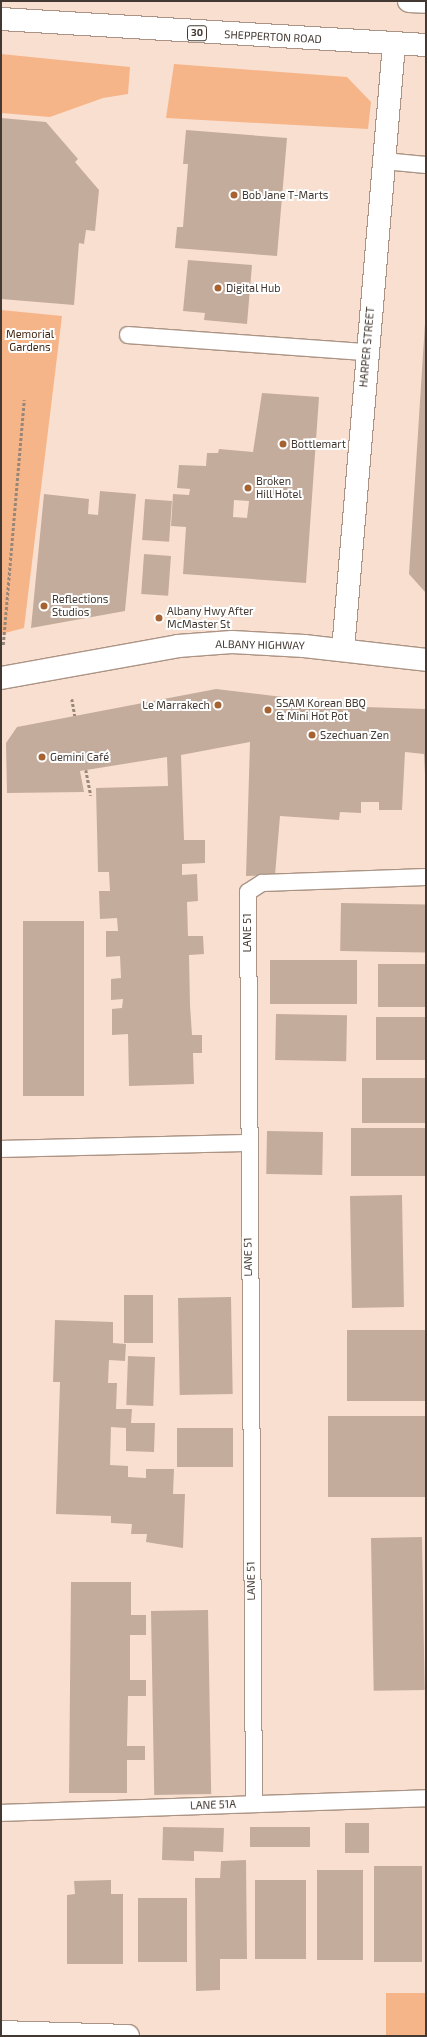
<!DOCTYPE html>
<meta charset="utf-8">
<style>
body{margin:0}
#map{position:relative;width:427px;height:2037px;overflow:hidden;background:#f9dfcf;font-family:"Exo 2",sans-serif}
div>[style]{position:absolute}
.green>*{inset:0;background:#f6b589;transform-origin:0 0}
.building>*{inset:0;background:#c4ac9c;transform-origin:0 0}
.path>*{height:2.5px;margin-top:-1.25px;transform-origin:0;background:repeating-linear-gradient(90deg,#97867a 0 3px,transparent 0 5px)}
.roads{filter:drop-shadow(1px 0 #ab9485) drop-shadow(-1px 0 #ab9485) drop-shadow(0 1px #ab9485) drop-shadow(0 -1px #ab9485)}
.service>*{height:16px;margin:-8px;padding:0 8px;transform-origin:8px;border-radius:8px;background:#fff}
.minor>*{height:22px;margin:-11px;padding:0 11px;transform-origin:11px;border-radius:11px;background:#fff}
.secondary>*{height:22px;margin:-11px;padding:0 11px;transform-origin:11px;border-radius:11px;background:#fff}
.trunk>*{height:22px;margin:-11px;padding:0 11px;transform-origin:11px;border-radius:11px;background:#fff}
.dots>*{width:11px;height:11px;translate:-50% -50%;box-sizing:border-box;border:2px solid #fff;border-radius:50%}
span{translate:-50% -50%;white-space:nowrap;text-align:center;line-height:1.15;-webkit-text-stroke:4px #fff;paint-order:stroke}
.shield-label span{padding:1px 3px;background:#fff;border:1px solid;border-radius:3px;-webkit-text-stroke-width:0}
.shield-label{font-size:10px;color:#433932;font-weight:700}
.street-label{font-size:11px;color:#433932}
.poi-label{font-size:11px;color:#433932}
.left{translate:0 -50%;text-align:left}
.right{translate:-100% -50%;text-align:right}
.park-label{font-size:11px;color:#442712}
.frame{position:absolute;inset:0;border:2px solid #433932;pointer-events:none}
</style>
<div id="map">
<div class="green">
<i style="clip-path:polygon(1px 54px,130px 67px,128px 94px,103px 98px,50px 117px,1px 113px)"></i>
<i style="clip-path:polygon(174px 64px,347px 77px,371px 102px,368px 129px,166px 118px)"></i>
<i style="clip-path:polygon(1px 310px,62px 316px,24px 628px,1px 634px)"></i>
<i style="left:426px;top:1993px;width:43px;height:40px;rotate:90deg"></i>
</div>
<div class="building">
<i style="clip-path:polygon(1px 118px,46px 122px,78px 159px,75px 162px,99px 190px,95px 231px,86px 230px,84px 244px,79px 243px,74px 305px,1px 299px)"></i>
<i style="clip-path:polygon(186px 130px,287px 138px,277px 256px,175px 248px,177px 227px,183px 227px,188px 164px,183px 164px)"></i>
<i style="clip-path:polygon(188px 260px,252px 265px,247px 324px,204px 320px,205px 313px,183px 311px)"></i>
<i style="clip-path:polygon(425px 323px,426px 323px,426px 593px,409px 574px)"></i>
<i style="clip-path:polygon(evenodd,262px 393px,319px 397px,306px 583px,183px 574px,186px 527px,171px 526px,173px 494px,189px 495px,190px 489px,177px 488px,179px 465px,206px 466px,207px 453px,218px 453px,219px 449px,253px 452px,262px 393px,234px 500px,249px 501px,247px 518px,233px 517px,234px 500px)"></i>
<i style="clip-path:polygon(100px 491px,136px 494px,125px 611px,31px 628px,44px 494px,89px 499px,88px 514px,98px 515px)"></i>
<i style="left:145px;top:499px;width:27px;height:41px;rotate:4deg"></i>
<i style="left:144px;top:554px;width:27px;height:40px;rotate:4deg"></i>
<i style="clip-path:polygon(216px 689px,365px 707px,426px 709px,426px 795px,424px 754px,405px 752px,402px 810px,379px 810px,379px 802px,361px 802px,361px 813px,340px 812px,339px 820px,280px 816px,275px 875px,246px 876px,250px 742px,181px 755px,184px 840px,205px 840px,205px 863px,182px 864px,182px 875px,197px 874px,198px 901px,187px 902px,188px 936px,203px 936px,204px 954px,189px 955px,190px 1005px,192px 1035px,202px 1035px,202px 1053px,193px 1053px,194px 1084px,129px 1086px,128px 1034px,112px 1035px,112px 1009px,122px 1008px,123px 999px,111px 1000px,111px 979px,121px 978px,120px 956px,106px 957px,106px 931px,118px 931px,117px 918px,100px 919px,99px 891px,110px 891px,109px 872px,98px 872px,96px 788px,168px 786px,167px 757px,80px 771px,84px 792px,7px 793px,6px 743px,17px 727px)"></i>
<i style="left:341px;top:903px;width:85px;height:48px;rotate:1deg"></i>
<i style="left:23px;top:921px;width:61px;height:175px"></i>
<i style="left:357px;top:960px;width:44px;height:87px;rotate:90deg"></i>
<i style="left:426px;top:964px;width:43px;height:48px;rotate:90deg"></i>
<i style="left:276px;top:1014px;width:71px;height:46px;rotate:1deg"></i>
<i style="left:376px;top:1017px;width:50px;height:43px"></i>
<i style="left:426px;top:1078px;width:45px;height:64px;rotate:90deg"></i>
<i style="left:426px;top:1128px;width:48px;height:75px;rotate:90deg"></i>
<i style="left:267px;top:1131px;width:56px;height:43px;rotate:1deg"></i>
<i style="left:402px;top:1195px;width:112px;height:52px;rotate:89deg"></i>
<i style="left:124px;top:1295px;width:29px;height:48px"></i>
<i style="left:231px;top:1297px;width:97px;height:53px;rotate:89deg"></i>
<i style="clip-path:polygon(55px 1320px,113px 1322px,113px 1343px,126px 1344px,125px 1361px,109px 1360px,108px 1383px,117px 1383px,116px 1409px,132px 1409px,131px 1423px,155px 1423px,154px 1452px,126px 1451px,126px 1428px,111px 1427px,110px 1465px,128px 1466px,128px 1477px,146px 1478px,146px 1469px,174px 1469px,173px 1494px,185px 1494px,183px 1548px,146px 1542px,147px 1534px,131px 1534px,132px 1524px,111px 1523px,111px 1516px,56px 1514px,60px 1382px,53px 1382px)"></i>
<i style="left:426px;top:1330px;width:71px;height:79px;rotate:90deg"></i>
<i style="left:128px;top:1356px;width:27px;height:49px;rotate:2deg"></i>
<i style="left:426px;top:1416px;width:81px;height:98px;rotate:90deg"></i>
<i style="left:177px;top:1428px;width:56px;height:39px"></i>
<i style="left:422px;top:1537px;width:153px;height:51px;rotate:89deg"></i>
<i style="clip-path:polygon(71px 1582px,131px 1582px,131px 1615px,146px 1615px,146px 1635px,130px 1635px,130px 1680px,146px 1680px,146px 1696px,128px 1696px,127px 1746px,145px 1746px,145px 1760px,127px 1760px,127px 1793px,69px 1793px)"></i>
<i style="left:208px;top:1610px;width:184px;height:57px;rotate:89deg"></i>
<i style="left:369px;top:1823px;width:30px;height:24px;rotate:90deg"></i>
<i style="clip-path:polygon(163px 1827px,224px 1828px,223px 1852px,194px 1851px,194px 1861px,162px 1860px)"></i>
<i style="left:250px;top:1827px;width:60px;height:20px"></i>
<i style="clip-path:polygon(246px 1860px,247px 1959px,220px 1959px,220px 1990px,196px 1991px,195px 1878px,220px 1878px,221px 1861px)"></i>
<i style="left:374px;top:1866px;width:48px;height:96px"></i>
<i style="left:317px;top:1870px;width:46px;height:90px"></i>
<i style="clip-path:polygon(111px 1880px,111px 1894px,123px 1894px,123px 1964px,67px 1964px,67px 1895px,75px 1894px,74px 1881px)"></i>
<i style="left:306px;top:1880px;width:79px;height:51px;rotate:90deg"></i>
<i style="left:187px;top:1898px;width:64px;height:49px;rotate:90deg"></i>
</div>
<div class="path">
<i style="left:3px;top:645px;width:246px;rotate:-85.1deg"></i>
<i style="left:72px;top:699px;width:17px;rotate:80deg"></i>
<i style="left:86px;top:770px;width:26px;rotate:79deg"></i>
</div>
<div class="roads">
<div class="service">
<i style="left:384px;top:161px;width:42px;rotate:5.4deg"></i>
<i style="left:128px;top:335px;width:239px;rotate:4.1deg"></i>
<i style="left:1px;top:1149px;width:246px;rotate:-1.4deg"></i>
<i style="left:254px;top:1804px;width:912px;rotate:-90.38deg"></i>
<i style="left:248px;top:892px;width:17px;rotate:-33deg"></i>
<i style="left:262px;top:883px;width:164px;rotate:-2.1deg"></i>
<i style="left:1px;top:1813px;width:425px;rotate:-2deg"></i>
</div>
<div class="minor">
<i style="left:343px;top:650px;width:608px;rotate:-85.19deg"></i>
<i style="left:1px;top:2032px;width:127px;rotate:1.8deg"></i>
</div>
<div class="secondary">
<i style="left:1px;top:678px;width:180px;rotate:-10.2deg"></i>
<i style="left:178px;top:646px;width:54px;rotate:-4.2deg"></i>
<i style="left:232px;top:642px;width:72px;rotate:3.2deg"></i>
<i style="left:304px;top:646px;width:123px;rotate:6.5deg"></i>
</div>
<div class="trunk">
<i style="left:409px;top:1px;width:17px;rotate:3deg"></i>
<i style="left:1px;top:19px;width:426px;rotate:3.5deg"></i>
</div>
</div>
<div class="dots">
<i style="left:234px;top:195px;background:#a66331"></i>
<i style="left:218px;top:288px;background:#a66331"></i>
<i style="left:283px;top:444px;background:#a66331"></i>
<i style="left:248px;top:488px;background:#a66331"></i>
<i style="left:44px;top:606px;background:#a66331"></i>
<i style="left:159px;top:618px;background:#a66331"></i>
<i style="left:218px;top:705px;background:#a66331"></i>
<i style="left:268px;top:710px;background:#a66331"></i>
<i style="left:312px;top:735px;background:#a66331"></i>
<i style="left:42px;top:757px;background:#a66331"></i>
</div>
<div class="shield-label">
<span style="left:197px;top:33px">30</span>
</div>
<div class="street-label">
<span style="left:273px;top:37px;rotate:3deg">SHEPPERTON ROAD</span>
<span style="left:367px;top:347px;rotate:-85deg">HARPER STREET</span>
<span style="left:260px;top:645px;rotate:1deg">ALBANY HIGHWAY</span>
<span style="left:247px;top:933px;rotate:-90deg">LANE 51</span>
<span style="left:248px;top:1257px;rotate:-91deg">LANE 51</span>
<span style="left:251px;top:1581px;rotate:-91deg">LANE 51</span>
<span style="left:213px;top:1805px;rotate:-2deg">LANE 51A</span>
</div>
<div class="poi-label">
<span class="left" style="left:242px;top:195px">Bob Jane T-Marts</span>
<span class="left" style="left:226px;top:288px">Digital Hub</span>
<span class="left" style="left:291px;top:444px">Bottlemart</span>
<span class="left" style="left:256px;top:488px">Broken<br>Hill Hotel</span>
<span class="left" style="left:52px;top:606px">Reflections<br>Studios</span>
<span class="left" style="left:167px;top:618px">Albany Hwy After<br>McMaster St</span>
<span class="left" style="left:276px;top:710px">SSAM Korean BBQ<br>&amp; Mini Hot Pot</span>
<span class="right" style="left:210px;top:705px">Le Marrakech</span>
<span class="left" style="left:320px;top:735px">Szechuan Zen</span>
<span class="left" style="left:50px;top:757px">Gemini Café</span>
</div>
<div class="park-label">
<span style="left:30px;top:341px">Memorial<br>Gardens</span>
</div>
<div class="frame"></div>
</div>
